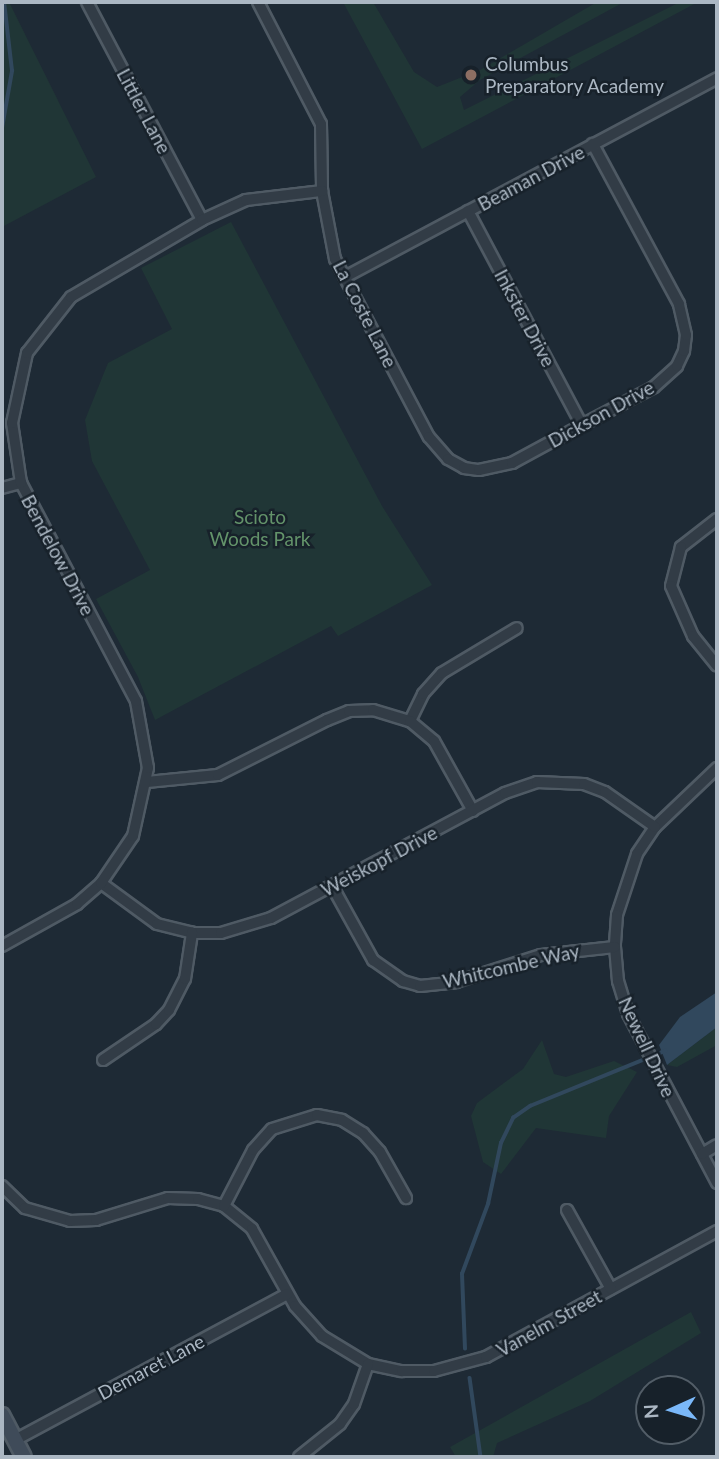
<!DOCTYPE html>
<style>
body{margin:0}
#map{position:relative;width:719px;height:1459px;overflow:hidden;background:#1e2a35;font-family:Lato,sans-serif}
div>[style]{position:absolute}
.green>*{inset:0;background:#203636}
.water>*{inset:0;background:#31485d}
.stream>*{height:3.5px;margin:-1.75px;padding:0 1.75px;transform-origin:1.75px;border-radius:1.75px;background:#31485d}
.roads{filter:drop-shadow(2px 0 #4f5a64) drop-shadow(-2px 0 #4f5a64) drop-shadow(0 2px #4f5a64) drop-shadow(0 -2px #4f5a64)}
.street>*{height:10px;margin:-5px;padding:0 5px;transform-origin:5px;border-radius:5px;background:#323c46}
.secondary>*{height:14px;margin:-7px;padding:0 7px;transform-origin:7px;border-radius:7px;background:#3f4b59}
.dots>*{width:19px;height:19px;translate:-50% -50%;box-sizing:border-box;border:4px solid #17212a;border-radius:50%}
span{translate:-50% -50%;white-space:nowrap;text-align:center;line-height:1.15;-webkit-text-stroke:5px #17212a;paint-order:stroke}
.poi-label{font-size:19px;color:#abb7c3}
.left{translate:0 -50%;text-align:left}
.street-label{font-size:19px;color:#abb7c3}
.park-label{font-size:19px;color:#63936a}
.frame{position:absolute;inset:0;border:4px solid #abb7c3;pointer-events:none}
.north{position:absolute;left:635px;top:1375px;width:70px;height:70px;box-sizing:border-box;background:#17212a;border:2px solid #525d67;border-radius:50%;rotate:266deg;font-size:19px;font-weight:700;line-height:28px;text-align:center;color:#abb7c3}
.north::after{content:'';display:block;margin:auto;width:24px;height:32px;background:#7ab8f9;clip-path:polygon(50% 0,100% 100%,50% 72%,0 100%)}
</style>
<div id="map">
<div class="green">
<i style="clip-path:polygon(2px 2px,9px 2px,96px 177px,2px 227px)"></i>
<i style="clip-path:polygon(343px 2px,373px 2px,414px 72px,437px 87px,480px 70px,597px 2px,624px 2px,480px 80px,460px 97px,464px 110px,680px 2px,698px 2px,422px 149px)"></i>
<i style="clip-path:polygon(231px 222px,382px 506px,432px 585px,338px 636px,331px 626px,155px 720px,138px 677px,96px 599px,150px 570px,92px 461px,85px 420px,108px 363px,172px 329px,141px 268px)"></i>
<i style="clip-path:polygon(717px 1027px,717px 1045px,677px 1067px,667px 1065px)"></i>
<i style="clip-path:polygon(542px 1040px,554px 1074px,566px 1077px,614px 1061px,637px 1072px,609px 1116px,606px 1138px,536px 1128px,501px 1174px,483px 1162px,471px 1116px,477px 1103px,523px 1069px)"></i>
<i style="clip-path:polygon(691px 1312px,701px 1333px,590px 1401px,497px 1443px,493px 1457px,456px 1457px,450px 1447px)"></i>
</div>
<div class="water">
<i style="clip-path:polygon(717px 992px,717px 1027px,667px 1065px,659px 1045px,680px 1017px)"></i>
</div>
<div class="stream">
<i style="left:2px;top:128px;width:58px;rotate:-80deg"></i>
<i style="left:12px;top:71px;width:69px;rotate:-96.6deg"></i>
<i style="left:465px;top:1349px;width:75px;rotate:-92.3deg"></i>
<i style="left:462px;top:1274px;width:75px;rotate:-69.6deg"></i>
<i style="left:488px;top:1204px;width:62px;rotate:-78deg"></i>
<i style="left:501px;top:1143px;width:28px;rotate:-64deg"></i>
<i style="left:513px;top:1118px;width:21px;rotate:-35deg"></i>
<i style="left:530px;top:1106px;width:146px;rotate:-22.2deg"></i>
<i style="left:470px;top:1378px;width:80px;rotate:82.1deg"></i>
</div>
<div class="roads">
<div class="street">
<i style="left:87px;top:2px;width:246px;rotate:62.2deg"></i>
<i style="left:258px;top:2px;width:137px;rotate:62.7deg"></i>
<i style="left:321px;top:124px;width:67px;rotate:89.1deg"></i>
<i style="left:322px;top:191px;width:69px;rotate:79.2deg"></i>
<i style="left:335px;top:259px;width:201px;rotate:62.2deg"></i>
<i style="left:429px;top:437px;width:29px;rotate:49deg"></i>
<i style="left:448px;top:459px;width:18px;rotate:29deg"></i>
<i style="left:464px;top:468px;width:15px;rotate:8deg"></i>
<i style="left:479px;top:470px;width:34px;rotate:-12deg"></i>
<i style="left:512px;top:463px;width:80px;rotate:-28.5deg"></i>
<i style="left:582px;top:425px;width:81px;rotate:-27.8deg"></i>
<i style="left:654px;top:387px;width:31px;rotate:-42deg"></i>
<i style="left:677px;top:366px;width:17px;rotate:-65deg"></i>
<i style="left:684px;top:351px;width:16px;rotate:-83deg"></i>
<i style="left:686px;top:335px;width:32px;rotate:-103deg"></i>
<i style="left:679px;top:304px;width:182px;rotate:-118.3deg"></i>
<i style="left:468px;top:211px;width:242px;rotate:62deg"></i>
<i style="left:345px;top:277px;width:422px;rotate:-28.1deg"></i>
<i style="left:2px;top:488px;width:20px;rotate:-15deg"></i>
<i style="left:717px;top:519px;width:46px;rotate:142.1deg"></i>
<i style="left:681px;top:547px;width:40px;rotate:104.4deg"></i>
<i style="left:671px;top:586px;width:55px;rotate:66.3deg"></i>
<i style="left:693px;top:636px;width:38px;rotate:51deg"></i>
<i style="left:410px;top:721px;width:30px;rotate:-64deg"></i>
<i style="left:423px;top:694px;width:28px;rotate:-48deg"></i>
<i style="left:442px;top:673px;width:87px;rotate:-31deg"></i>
<i style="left:717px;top:768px;width:86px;rotate:136.4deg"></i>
<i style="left:655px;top:827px;width:32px;rotate:124deg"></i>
<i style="left:637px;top:854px;width:64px;rotate:108.2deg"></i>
<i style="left:617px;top:915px;width:32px;rotate:94deg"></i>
<i style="left:615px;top:947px;width:34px;rotate:85deg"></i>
<i style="left:618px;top:981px;width:34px;rotate:73deg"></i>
<i style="left:628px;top:1014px;width:191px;rotate:62.2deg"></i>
<i style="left:147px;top:782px;width:71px;rotate:-5.6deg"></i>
<i style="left:218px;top:775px;width:122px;rotate:-26.8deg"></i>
<i style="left:327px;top:720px;width:24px;rotate:-22deg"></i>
<i style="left:349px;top:711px;width:24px;rotate:-2deg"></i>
<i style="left:373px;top:710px;width:39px;rotate:17deg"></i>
<i style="left:410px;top:721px;width:31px;rotate:40deg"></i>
<i style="left:434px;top:741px;width:80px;rotate:60.9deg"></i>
<i style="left:101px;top:883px;width:69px;rotate:36.2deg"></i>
<i style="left:157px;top:924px;width:36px;rotate:14deg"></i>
<i style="left:192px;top:933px;width:29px"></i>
<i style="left:221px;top:933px;width:52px;rotate:-16.7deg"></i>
<i style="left:271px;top:918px;width:265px;rotate:-28.1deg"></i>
<i style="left:505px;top:793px;width:34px;rotate:-19deg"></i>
<i style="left:537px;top:782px;width:47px;rotate:2.4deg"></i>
<i style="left:584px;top:784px;width:22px;rotate:21deg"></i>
<i style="left:605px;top:792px;width:61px;rotate:35deg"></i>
<i style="left:332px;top:886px;width:85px;rotate:61deg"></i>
<i style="left:373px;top:960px;width:37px;rotate:35deg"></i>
<i style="left:403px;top:981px;width:18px;rotate:16deg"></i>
<i style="left:420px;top:986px;width:36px;rotate:-6deg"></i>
<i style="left:456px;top:982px;width:89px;rotate:-17.6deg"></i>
<i style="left:541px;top:955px;width:74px;rotate:-6.2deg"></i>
<i style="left:2px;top:946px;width:86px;rotate:-29.2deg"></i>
<i style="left:77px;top:904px;width:32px;rotate:-41deg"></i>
<i style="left:101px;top:883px;width:57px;rotate:-55.8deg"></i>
<i style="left:133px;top:836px;width:70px;rotate:-77.6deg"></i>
<i style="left:148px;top:768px;width:68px;rotate:-100.2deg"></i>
<i style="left:136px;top:701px;width:246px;rotate:-117.8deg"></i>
<i style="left:21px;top:483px;width:61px;rotate:-98.5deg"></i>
<i style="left:12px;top:423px;width:72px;rotate:-77.9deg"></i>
<i style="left:27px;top:353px;width:71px;rotate:-51.8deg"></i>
<i style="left:71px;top:297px;width:152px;rotate:-30.4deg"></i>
<i style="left:202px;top:220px;width:48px;rotate:-24.4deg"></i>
<i style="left:246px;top:200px;width:77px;rotate:-6.8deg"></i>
<i style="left:103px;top:1060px;width:64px;rotate:-34.2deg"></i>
<i style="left:156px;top:1024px;width:19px;rotate:-47deg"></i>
<i style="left:169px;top:1010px;width:35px;rotate:-63deg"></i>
<i style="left:185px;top:979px;width:47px;rotate:-81.3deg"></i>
<i style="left:702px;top:1154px;width:17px;rotate:-31deg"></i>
<i style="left:2px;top:1186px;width:32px;rotate:44deg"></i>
<i style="left:25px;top:1208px;width:47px;rotate:16.1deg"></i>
<i style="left:70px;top:1221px;width:26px;rotate:-2deg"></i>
<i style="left:96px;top:1220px;width:75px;rotate:-17deg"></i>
<i style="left:168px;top:1198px;width:30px;rotate:2deg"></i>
<i style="left:198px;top:1199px;width:27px;rotate:15deg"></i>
<i style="left:224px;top:1206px;width:36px;rotate:39deg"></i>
<i style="left:252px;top:1229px;width:88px;rotate:60.8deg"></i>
<i style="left:295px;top:1306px;width:40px;rotate:48deg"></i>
<i style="left:322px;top:1336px;width:54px;rotate:31.3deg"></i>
<i style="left:368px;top:1364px;width:35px;rotate:12deg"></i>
<i style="left:402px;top:1371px;width:32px"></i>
<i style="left:434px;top:1371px;width:54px;rotate:-15.1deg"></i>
<i style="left:486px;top:1357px;width:263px;rotate:-28.6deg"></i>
<i style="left:224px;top:1206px;width:63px;rotate:-62.6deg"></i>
<i style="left:253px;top:1150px;width:28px;rotate:-48deg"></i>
<i style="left:272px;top:1129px;width:47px;rotate:-17.3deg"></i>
<i style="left:317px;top:1115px;width:25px;rotate:11deg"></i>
<i style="left:342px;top:1120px;width:25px;rotate:32deg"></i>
<i style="left:363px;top:1133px;width:25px;rotate:48deg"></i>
<i style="left:380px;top:1152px;width:53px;rotate:60.5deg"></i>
<i style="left:567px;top:1210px;width:90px;rotate:60.9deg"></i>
<i style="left:15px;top:1440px;width:309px;rotate:-28.2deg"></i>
<i style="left:299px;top:1457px;width:53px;rotate:-38.8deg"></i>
<i style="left:340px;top:1424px;width:24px;rotate:-55deg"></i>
<i style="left:354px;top:1404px;width:42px;rotate:-70.7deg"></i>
</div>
<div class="secondary">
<i style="left:2px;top:1415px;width:47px;rotate:62.4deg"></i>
</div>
</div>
<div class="dots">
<i style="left:471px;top:75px;background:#8d6e63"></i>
</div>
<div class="poi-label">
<span class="left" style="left:485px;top:75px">Columbus<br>Preparatory Academy</span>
</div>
<div class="street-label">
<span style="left:144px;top:111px;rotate:62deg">Littler Lane</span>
<span style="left:531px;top:178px;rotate:-28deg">Beaman Drive</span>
<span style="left:365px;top:314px;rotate:63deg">La Coste Lane</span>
<span style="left:525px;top:318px;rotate:62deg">Inkster Drive</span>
<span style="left:601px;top:414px;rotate:-29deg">Dickson Drive</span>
<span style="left:58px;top:555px;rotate:62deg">Bendelow Drive</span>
<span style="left:379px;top:861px;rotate:-28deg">Weiskopf Drive</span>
<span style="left:511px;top:966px;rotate:-13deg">Whitcombe Way</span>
<span style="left:647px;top:1047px;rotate:65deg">Newell Drive</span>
<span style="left:549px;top:1323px;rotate:-29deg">Vanelm Street</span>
<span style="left:151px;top:1367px;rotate:-28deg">Demaret Lane</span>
</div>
<div class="park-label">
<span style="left:260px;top:528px">Scioto<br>Woods Park</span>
</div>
<div class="frame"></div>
<div class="north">N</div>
</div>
